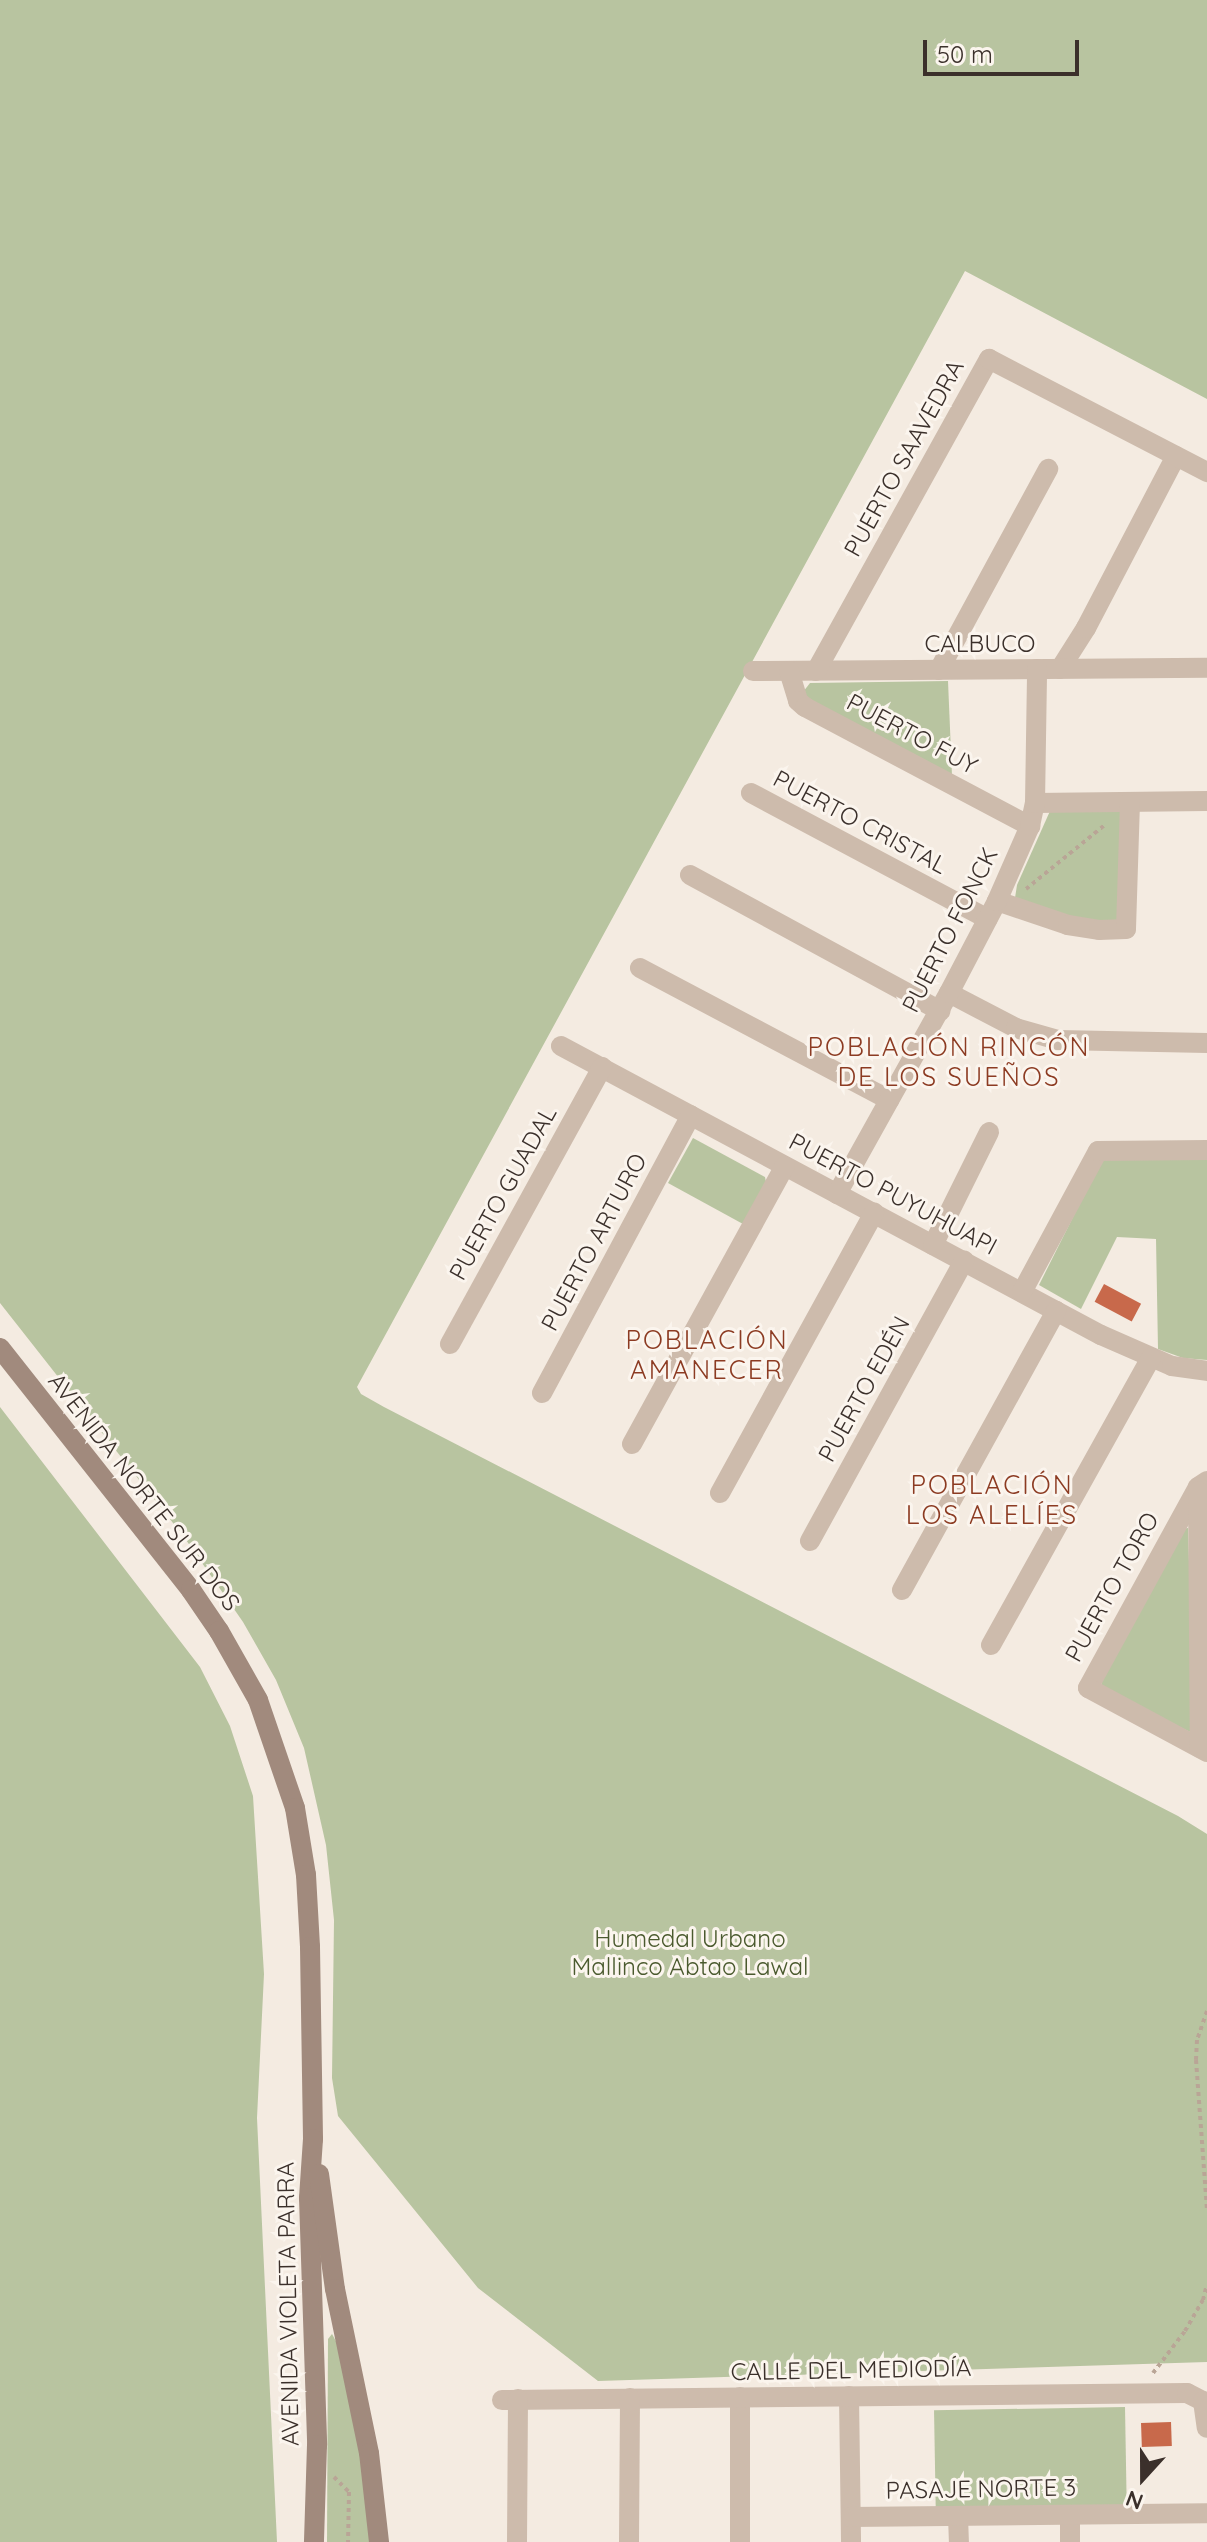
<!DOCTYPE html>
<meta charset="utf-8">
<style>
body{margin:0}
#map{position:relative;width:1207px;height:2542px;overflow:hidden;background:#f4ebe1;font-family:Quicksand,sans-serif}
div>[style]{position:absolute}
.green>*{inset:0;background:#b8c4a0;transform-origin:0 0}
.building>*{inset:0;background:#c8694b;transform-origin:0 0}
.path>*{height:4px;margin-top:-2px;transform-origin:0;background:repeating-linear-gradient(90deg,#b9a596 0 4px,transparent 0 8px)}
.street>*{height:20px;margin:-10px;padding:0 10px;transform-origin:10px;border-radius:10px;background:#cdbbac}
.secondary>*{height:20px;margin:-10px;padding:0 10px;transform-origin:10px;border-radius:10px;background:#a18a7d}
span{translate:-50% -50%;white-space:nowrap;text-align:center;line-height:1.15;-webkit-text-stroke:6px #fbf5ee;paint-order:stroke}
.street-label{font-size:24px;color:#3b302b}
.park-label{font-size:24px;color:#4a5a2e}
.neighbourhood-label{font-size:26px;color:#8c3b22;letter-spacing:2px}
.north{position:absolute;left:1103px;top:2438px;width:80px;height:80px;-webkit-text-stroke:6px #fbf5ee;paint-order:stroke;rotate:201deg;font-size:22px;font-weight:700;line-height:32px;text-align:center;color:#3b302b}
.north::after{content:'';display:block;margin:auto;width:28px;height:36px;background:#3b302b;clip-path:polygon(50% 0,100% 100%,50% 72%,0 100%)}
.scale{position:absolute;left:923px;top:40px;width:156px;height:36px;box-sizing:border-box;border:4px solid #3b302b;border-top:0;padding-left:10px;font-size:24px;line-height:28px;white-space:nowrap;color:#3b302b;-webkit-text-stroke:6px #fbf5ee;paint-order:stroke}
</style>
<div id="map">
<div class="green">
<i style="clip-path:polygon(0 0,1207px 0,1207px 399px,965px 271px,357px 1387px,361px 1394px,384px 1407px,1178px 1816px,1207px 1834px,1207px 2362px,598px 2381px,478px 2288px,338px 2116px,332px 2078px,334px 1920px,326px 1845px,304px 1748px,276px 1680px,243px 1622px,184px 1537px,0 1303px)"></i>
<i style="clip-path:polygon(948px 681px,952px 776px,817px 708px,803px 692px,810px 683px)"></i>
<i style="clip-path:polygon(1121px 810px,1121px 920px,1093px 924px,1015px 898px,1017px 885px,1050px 811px)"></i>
<i style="clip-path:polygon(693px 1138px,765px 1177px,766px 1182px,743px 1224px,668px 1183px)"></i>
<i style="clip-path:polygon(1103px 1157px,1207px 1157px,1207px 1360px,1183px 1358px,1158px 1349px,1156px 1239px,1117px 1237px,1081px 1309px,1039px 1285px)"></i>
<i style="clip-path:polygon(0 1407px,200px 1667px,230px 1726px,253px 1796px,264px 1974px,257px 2118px,277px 2542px,0 2542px)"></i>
<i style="clip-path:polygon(1188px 1528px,1194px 1727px,1190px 1732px,1103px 1690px,1100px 1676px,1182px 1529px)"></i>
<i style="clip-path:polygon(332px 2334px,337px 2343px,366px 2480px,371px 2542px,327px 2542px,328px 2339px)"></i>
<i style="left:1125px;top:2407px;width:101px;height:191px;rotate:89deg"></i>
</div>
<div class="building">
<i style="left:1104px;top:1284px;width:42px;height:20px;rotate:28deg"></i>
<i style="left:1171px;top:2422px;width:24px;height:30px;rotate:88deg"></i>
</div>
<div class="path">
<i style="left:1026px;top:889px;width:103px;rotate:-39.1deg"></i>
<i style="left:1207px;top:2011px;width:31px;rotate:109deg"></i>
<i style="left:1197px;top:2040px;width:20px;rotate:93deg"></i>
<i style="left:1196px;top:2060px;width:151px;rotate:85.8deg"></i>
<i style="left:1153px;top:2373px;width:53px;rotate:-52.7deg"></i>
<i style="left:1185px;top:2331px;width:36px;rotate:-60deg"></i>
<i style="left:1203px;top:2300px;width:16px;rotate:-76deg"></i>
<i style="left:334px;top:2477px;width:21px;rotate:45deg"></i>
<i style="left:349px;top:2492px;width:50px;rotate:91.1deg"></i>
</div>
<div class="street">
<i style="left:1060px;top:669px;width:49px;rotate:-57.6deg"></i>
<i style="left:1086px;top:628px;width:194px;rotate:-62.4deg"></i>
<i style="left:939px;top:670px;width:229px;rotate:-61.5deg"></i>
<i style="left:753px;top:671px;width:454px;rotate:-0.4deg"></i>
<i style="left:789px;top:671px;width:31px;rotate:73deg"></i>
<i style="left:798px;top:701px;width:9px;rotate:41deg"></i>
<i style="left:805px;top:707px;width:255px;rotate:27.9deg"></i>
<i style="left:816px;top:671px;width:357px;rotate:-61deg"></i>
<i style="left:989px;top:359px;width:246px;rotate:27.4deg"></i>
<i style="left:751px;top:793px;width:268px;rotate:28deg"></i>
<i style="left:1035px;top:803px;width:172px;rotate:-0.7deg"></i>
<i style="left:690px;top:875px;width:285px;rotate:28.5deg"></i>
<i style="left:997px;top:901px;width:75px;rotate:18.7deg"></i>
<i style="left:1068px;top:925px;width:31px;rotate:9deg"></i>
<i style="left:1099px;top:930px;width:27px;rotate:-2deg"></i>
<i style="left:1126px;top:929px;width:127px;rotate:-88.2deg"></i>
<i style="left:640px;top:968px;width:282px;rotate:27.9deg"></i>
<i style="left:949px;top:993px;width:76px;rotate:27.6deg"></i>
<i style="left:1016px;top:1028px;width:44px;rotate:15.9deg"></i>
<i style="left:1058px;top:1040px;width:149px;rotate:1.2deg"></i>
<i style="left:561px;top:1046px;width:612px;rotate:28.16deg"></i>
<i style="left:1101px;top:1335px;width:77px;rotate:23.6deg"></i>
<i style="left:1172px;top:1366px;width:35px;rotate:8deg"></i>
<i style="left:837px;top:1194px;width:230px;rotate:-60.9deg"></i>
<i style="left:949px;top:993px;width:104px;rotate:-62.4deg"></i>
<i style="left:997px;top:901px;width:82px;rotate:-66.3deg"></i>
<i style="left:1030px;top:826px;width:24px;rotate:-78deg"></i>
<i style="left:1035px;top:803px;width:134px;rotate:-89.1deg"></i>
<i style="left:933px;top:1245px;width:126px;rotate:-63.6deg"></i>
<i style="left:1022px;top:1292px;width:160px;rotate:-61.7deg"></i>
<i style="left:1098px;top:1151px;width:109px;rotate:-0.5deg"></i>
<i style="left:450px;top:1344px;width:316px;rotate:-61.2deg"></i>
<i style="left:542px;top:1393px;width:315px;rotate:-61.8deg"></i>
<i style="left:632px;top:1444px;width:317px;rotate:-61.2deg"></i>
<i style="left:1207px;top:1481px;width:11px;rotate:146deg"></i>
<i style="left:1198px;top:1487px;width:229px;rotate:118.7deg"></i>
<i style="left:1088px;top:1688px;width:135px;rotate:28.3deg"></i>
<i style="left:1198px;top:1491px;width:257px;rotate:89.6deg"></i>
<i style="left:720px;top:1493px;width:320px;rotate:-61.2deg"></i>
<i style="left:810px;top:1541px;width:320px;rotate:-61.2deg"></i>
<i style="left:902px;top:1590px;width:319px;rotate:-61.1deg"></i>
<i style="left:991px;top:1645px;width:329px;rotate:-60.9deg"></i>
<i style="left:849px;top:2396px;width:146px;rotate:89.2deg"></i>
<i style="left:740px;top:2397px;width:145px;rotate:90deg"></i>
<i style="left:502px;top:2400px;width:685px;rotate:-0.59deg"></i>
<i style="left:1187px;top:2393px;width:18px;rotate:27deg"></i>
<i style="left:1203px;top:2401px;width:27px;rotate:82deg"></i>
<i style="left:1070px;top:2515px;width:27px;rotate:90deg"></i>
<i style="left:958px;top:2516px;width:26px;rotate:88deg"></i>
<i style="left:851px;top:2517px;width:356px;rotate:-0.6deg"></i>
<i style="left:517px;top:2542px;width:143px;rotate:-89.6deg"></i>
<i style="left:629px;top:2542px;width:144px;rotate:-89.6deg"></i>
</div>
<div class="secondary">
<i style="left:0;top:1348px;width:308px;rotate:51.7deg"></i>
<i style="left:191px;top:1590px;width:50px;rotate:55.7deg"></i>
<i style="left:219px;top:1631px;width:79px;rotate:60.5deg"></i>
<i style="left:258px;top:1700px;width:114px;rotate:71.1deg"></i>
<i style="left:295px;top:1808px;width:68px;rotate:80.7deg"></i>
<i style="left:306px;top:1875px;width:72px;rotate:86.8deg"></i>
<i style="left:310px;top:1947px;width:192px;rotate:89.1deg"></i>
<i style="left:313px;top:2139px;width:59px;rotate:93.9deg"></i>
<i style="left:309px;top:2198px;width:247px;rotate:88.1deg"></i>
<i style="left:317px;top:2445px;width:97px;rotate:91.8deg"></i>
<i style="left:319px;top:2174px;width:116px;rotate:82.1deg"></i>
<i style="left:335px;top:2289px;width:167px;rotate:78.3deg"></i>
<i style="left:369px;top:2453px;width:90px;rotate:83.6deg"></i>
</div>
<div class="street-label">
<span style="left:904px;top:458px;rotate:-61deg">PUERTO SAAVEDRA</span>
<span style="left:980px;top:644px">CALBUCO</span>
<span style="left:912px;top:734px;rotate:28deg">PUERTO FUY</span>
<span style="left:860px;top:822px;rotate:28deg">PUERTO CRISTAL</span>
<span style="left:950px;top:930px;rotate:-63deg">PUERTO FONCK</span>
<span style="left:503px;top:1193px;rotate:-61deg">PUERTO GUADAL</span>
<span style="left:893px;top:1194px;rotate:28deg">PUERTO PUYUHUAPI</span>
<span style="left:594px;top:1242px;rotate:-62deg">PUERTO ARTURO</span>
<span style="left:864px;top:1389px;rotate:-61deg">PUERTO EDÉN</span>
<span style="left:144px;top:1492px;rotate:52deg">AVENIDA NORTE SUR DOS</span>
<span style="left:1112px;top:1587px;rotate:-61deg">PUERTO TORO</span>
<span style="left:288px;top:2304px;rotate:-91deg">AVENIDA VIOLETA PARRA</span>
<span style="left:851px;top:2370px;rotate:-1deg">CALLE DEL MEDIODÍA</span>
<span style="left:981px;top:2489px;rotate:-1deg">PASAJE NORTE 3</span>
</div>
<div class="park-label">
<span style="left:690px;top:1953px">Humedal Urbano<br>Mallinco Abtao Lawal</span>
</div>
<div class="neighbourhood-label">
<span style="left:949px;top:1062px">POBLACIÓN RINCÓN<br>DE LOS SUEÑOS</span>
<span style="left:707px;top:1355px">POBLACIÓN<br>AMANECER</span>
<span style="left:992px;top:1500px">POBLACIÓN<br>LOS ALELÍES</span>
</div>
<div class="north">N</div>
<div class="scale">50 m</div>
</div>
